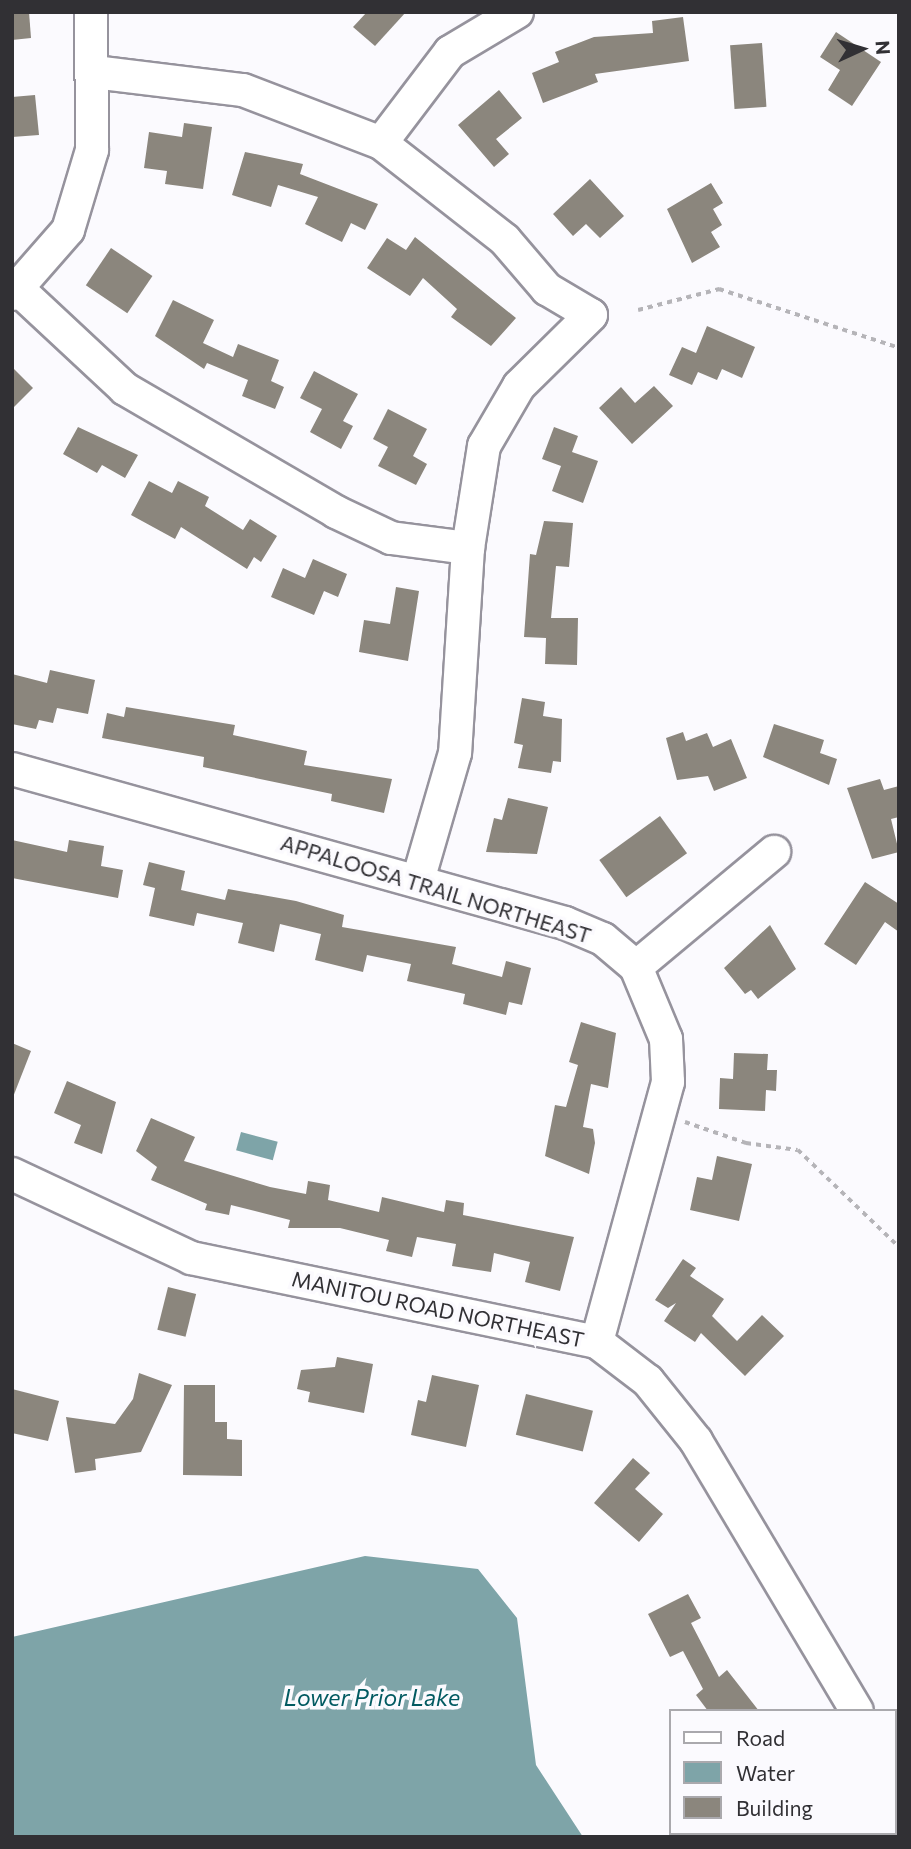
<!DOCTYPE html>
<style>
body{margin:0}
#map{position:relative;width:911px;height:1849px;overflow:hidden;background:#fbfafe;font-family:Commissioner,sans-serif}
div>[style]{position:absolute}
.water>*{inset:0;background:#7ea4a8;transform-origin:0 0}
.building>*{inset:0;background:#8b867d;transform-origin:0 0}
.path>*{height:3.5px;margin-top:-1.75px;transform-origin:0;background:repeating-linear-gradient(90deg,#b5b4b8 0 5px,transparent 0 10px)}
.roads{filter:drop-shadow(2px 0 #96939d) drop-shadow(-2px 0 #96939d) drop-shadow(0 2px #96939d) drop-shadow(0 -2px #96939d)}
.minor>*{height:32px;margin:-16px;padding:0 16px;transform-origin:16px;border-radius:16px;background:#fff}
span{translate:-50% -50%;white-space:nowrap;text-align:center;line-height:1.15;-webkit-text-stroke:7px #fbfafe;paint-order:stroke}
.street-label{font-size:21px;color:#313034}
.water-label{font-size:23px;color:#025a61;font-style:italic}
.frame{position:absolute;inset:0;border:14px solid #313034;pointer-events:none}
.legend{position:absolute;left:669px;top:1709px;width:228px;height:126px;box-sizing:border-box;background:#fbfafe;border:2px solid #aaa9ad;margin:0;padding:9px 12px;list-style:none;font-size:21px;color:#313034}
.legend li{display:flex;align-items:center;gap:14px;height:35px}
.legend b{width:35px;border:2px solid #aaa9ad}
.north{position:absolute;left:827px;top:14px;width:70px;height:70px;-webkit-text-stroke:5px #fbfafe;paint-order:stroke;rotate:86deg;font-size:19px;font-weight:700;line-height:28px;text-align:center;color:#313034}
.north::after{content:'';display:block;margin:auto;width:24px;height:32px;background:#313034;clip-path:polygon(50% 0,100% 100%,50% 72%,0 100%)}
</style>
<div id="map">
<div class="water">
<i style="left:241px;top:1132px;width:38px;height:19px;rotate:15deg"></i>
<i style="clip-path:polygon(365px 1556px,478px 1569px,517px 1618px,536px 1765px,583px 1837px,12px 1837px,12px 1637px)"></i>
</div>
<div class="building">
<i style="clip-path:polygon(12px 12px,29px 12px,31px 38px,12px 40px)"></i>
<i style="clip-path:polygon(367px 12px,406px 12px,375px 46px,353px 27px)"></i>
<i style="clip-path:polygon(683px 17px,689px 61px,595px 74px,598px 82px,543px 103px,532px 73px,559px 62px,555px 52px,594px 37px,653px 33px,652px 21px)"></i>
<i style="clip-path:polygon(836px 32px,881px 62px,852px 106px,828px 90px,840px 70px,820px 57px)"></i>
<i style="left:762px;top:43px;width:64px;height:32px;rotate:86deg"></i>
<i style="clip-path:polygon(499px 90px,522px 118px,496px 139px,509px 154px,494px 167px,458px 125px)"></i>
<i style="clip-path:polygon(35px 95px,39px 135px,12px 137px,12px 97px)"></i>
<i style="clip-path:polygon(184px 123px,212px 127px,203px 189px,165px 184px,167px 171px,144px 168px,149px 132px,182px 137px)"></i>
<i style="clip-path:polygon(245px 152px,303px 164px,300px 174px,378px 204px,365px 230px,351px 223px,342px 242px,305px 224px,318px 197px,278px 185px,271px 207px,232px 195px)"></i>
<i style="clip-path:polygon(590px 179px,624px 216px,600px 238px,586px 224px,573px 236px,553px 214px)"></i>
<i style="clip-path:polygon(711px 183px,723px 203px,713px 209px,722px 225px,711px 232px,720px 247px,692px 263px,667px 209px)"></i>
<i style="clip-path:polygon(415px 237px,516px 318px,491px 346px,451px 317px,457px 309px,423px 278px,410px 296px,367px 268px,387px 238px,406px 250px)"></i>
<i style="left:111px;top:248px;width:50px;height:45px;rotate:34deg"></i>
<i style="clip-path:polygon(173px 300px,214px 320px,203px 343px,233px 357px,238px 344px,279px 360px,271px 381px,284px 387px,275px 409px,242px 396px,248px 380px,207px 363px,204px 369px,155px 336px)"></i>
<i style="clip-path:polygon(707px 326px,755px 347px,742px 378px,722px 369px,717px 380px,698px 372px,692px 385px,669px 375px,682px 347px,696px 353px)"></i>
<i style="clip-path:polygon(12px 367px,33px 388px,12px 409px)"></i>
<i style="clip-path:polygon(314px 371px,358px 394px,343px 421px,353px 426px,341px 449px,310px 432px,322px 409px,300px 398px)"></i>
<i style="clip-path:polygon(654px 386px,673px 406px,632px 444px,599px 408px,621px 387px,635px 403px)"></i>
<i style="clip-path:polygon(388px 409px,427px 429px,413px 456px,427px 464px,416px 485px,378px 466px,388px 447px,373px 439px)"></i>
<i style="clip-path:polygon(78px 427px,138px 455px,125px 478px,102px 465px,97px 473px,63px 454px)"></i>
<i style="clip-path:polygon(554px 427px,578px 436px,572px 452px,598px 461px,583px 503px,552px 491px,561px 466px,542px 459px)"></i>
<i style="clip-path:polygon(149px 481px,172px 493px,178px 481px,209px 497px,205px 506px,243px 530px,250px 519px,277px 536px,261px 562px,254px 557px,247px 569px,181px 527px,175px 539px,131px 515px)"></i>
<i style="clip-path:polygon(544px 521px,573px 523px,569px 567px,556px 566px,551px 618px,578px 618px,577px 665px,545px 664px,546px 638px,524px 637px,530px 554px,536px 555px)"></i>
<i style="clip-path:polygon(313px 559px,347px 574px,338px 597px,324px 591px,314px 615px,271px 597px,283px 568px,305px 578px)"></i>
<i style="clip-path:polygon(396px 587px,419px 591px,408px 661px,359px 652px,364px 620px,390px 624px)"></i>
<i style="clip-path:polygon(50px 670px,95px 680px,88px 714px,57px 708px,53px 723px,39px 720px,36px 729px,12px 724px,12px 674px,47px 683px)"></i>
<i style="clip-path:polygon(522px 698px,545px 702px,543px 716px,562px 719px,561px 762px,553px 761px,551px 773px,518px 768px,523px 745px,514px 743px)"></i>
<i style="clip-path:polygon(126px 707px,235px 725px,233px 735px,307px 751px,304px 765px,392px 779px,384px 813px,331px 801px,332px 794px,203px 767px,204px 757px,102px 738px,107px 713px,124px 717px)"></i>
<i style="clip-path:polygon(774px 724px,824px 740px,820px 753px,837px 759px,829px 785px,763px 757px)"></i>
<i style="clip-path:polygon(683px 732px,686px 741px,707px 733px,713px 747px,731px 739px,747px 778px,714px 791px,708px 776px,677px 780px,666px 738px)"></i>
<i style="clip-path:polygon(880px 779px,884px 790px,899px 786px,899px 817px,891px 819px,899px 852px,872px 859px,847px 788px)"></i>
<i style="clip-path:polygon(508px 798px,548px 807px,537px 854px,486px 852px,494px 818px,502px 820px)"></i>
<i style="left:660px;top:816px;width:46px;height:75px;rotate:54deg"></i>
<i style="clip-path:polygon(12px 840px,67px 852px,69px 840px,104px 846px,101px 866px,123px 870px,118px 898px,12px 878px)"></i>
<i style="clip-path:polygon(149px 862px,185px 871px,181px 890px,225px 900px,228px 889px,296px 901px,344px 915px,342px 927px,456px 947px,452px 964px,502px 977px,506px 961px,531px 968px,522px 1005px,509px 1002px,506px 1015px,463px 1004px,465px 994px,407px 981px,411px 964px,367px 955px,363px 972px,315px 960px,321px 934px,280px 924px,274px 952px,238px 943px,243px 923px,197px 913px,194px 926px,149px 916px,155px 888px,143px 885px)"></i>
<i style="clip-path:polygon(865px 882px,899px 904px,899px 932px,885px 922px,856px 965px,824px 944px)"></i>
<i style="clip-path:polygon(770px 925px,796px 969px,758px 999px,751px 990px,745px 994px,724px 968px)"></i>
<i style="clip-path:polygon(581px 1022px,616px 1033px,608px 1088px,591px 1084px,583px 1127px,593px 1129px,595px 1143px,589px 1174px,545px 1156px,555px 1105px,566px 1107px,578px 1065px,569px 1062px)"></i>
<i style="clip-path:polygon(12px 1043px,31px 1051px,13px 1097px,12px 1096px)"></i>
<i style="clip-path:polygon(734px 1053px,768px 1054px,767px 1070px,777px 1070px,776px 1091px,766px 1090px,765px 1111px,719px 1109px,720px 1078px,733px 1079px)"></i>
<i style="clip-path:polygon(67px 1081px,116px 1102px,102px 1154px,74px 1143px,81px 1125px,54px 1113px)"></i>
<i style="clip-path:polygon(151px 1118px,195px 1137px,184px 1161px,270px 1187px,306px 1194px,308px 1181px,330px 1185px,328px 1200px,379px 1212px,382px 1197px,444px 1212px,446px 1200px,464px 1203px,463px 1215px,574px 1237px,560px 1291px,525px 1282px,530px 1262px,494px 1253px,491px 1272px,452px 1266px,456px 1244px,417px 1237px,412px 1257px,386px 1251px,389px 1240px,340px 1228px,288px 1228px,290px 1220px,231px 1205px,229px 1215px,205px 1210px,207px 1204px,151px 1180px,157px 1167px,136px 1151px)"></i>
<i style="clip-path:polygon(717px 1156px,752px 1164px,739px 1221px,690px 1210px,697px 1177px,712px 1180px)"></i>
<i style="clip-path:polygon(683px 1259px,696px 1268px,690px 1276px,724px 1299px,712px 1316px,737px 1341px,762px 1315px,784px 1336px,745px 1376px,701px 1333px,695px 1342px,664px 1321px,676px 1303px,668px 1308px,655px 1300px)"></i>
<i style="left:168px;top:1287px;width:29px;height:44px;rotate:14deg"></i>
<i style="clip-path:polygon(337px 1357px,373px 1364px,364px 1413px,308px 1402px,310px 1392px,297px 1389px,301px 1370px,335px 1367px)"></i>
<i style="clip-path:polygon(139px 1373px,172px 1385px,141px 1452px,95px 1459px,96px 1470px,75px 1473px,66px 1417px,115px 1424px,133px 1399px)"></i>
<i style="clip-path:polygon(432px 1375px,479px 1385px,466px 1447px,411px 1435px,418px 1400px,426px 1402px)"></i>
<i style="clip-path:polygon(184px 1385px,215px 1385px,215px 1422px,227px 1422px,227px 1439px,242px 1440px,242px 1476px,183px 1475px)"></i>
<i style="clip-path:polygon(12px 1389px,59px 1401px,48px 1441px,12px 1433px)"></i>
<i style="left:526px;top:1394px;width:69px;height:42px;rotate:14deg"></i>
<i style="clip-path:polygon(633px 1458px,650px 1473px,635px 1489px,663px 1514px,639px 1542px,594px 1503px)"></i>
<i style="clip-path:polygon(688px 1594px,701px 1618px,691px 1623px,719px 1677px,727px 1670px,759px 1711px,708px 1711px,696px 1695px,703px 1689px,683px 1651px,670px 1657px,648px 1614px)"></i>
</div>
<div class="path">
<i style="left:638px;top:310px;width:84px;rotate:-14.5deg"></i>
<i style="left:719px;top:289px;width:189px;rotate:18.1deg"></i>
<i style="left:685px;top:1122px;width:65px;rotate:19deg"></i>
<i style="left:746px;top:1143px;width:52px;rotate:7.7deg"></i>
<i style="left:798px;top:1150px;width:140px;rotate:43.8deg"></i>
</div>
<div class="roads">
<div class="minor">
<i style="left:94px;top:72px;width:150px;rotate:6.9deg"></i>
<i style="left:243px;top:90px;width:148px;rotate:21deg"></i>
<i style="left:381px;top:143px;width:157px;rotate:38deg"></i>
<i style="left:505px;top:240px;width:65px;rotate:49.4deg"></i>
<i style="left:547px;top:289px;width:51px;rotate:30.6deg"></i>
<i style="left:591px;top:315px;width:101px;rotate:135.4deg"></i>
<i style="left:519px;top:386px;width:69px;rotate:120.3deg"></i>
<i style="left:484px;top:446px;width:103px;rotate:98.9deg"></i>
<i style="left:468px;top:548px;width:205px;rotate:93.6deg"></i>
<i style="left:455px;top:753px;width:132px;rotate:106.2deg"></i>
<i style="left:381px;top:143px;width:114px;rotate:-52.8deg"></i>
<i style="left:450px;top:52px;width:78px;rotate:-30.8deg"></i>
<i style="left:19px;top:290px;width:145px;rotate:43deg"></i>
<i style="left:125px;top:389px;width:244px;rotate:30.2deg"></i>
<i style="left:336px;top:512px;width:61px;rotate:25.3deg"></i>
<i style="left:391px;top:538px;width:78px;rotate:7.4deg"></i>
<i style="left:12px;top:294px;width:85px;rotate:-48.8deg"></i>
<i style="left:68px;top:230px;width:84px;rotate:-73.3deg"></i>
<i style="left:92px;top:150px;width:138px;rotate:-90.4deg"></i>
<i style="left:12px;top:769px;width:574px;rotate:15.56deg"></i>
<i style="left:565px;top:923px;width:41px;rotate:22.8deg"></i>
<i style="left:603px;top:939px;width:43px;rotate:40.3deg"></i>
<i style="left:636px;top:967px;width:78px;rotate:67.4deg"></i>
<i style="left:666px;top:1039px;width:43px;rotate:87.3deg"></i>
<i style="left:668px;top:1082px;width:270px;rotate:105.3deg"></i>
<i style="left:636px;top:967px;width:180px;rotate:-39.8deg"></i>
<i style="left:12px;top:1174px;width:198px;rotate:25.1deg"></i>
<i style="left:191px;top:1258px;width:415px;rotate:11.7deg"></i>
<i style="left:597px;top:1342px;width:64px;rotate:37.4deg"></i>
<i style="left:648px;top:1381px;width:77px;rotate:51.3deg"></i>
<i style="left:696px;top:1441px;width:314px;rotate:59.2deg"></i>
<i style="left:895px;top:1765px;width:6px;rotate:45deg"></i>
</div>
</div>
<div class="street-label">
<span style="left:436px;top:889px;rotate:17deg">APPALOOSA TRAIL NORTHEAST</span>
<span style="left:438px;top:1309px;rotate:12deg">MANITOU ROAD NORTHEAST</span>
</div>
<div class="water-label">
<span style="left:372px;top:1697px">Lower Prior Lake</span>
</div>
<div class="frame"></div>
<ul class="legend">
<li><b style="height:9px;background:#fff"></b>Road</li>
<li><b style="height:19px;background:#7ea4a8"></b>Water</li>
<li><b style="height:19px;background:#8b867d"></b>Building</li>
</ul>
<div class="north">N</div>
</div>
